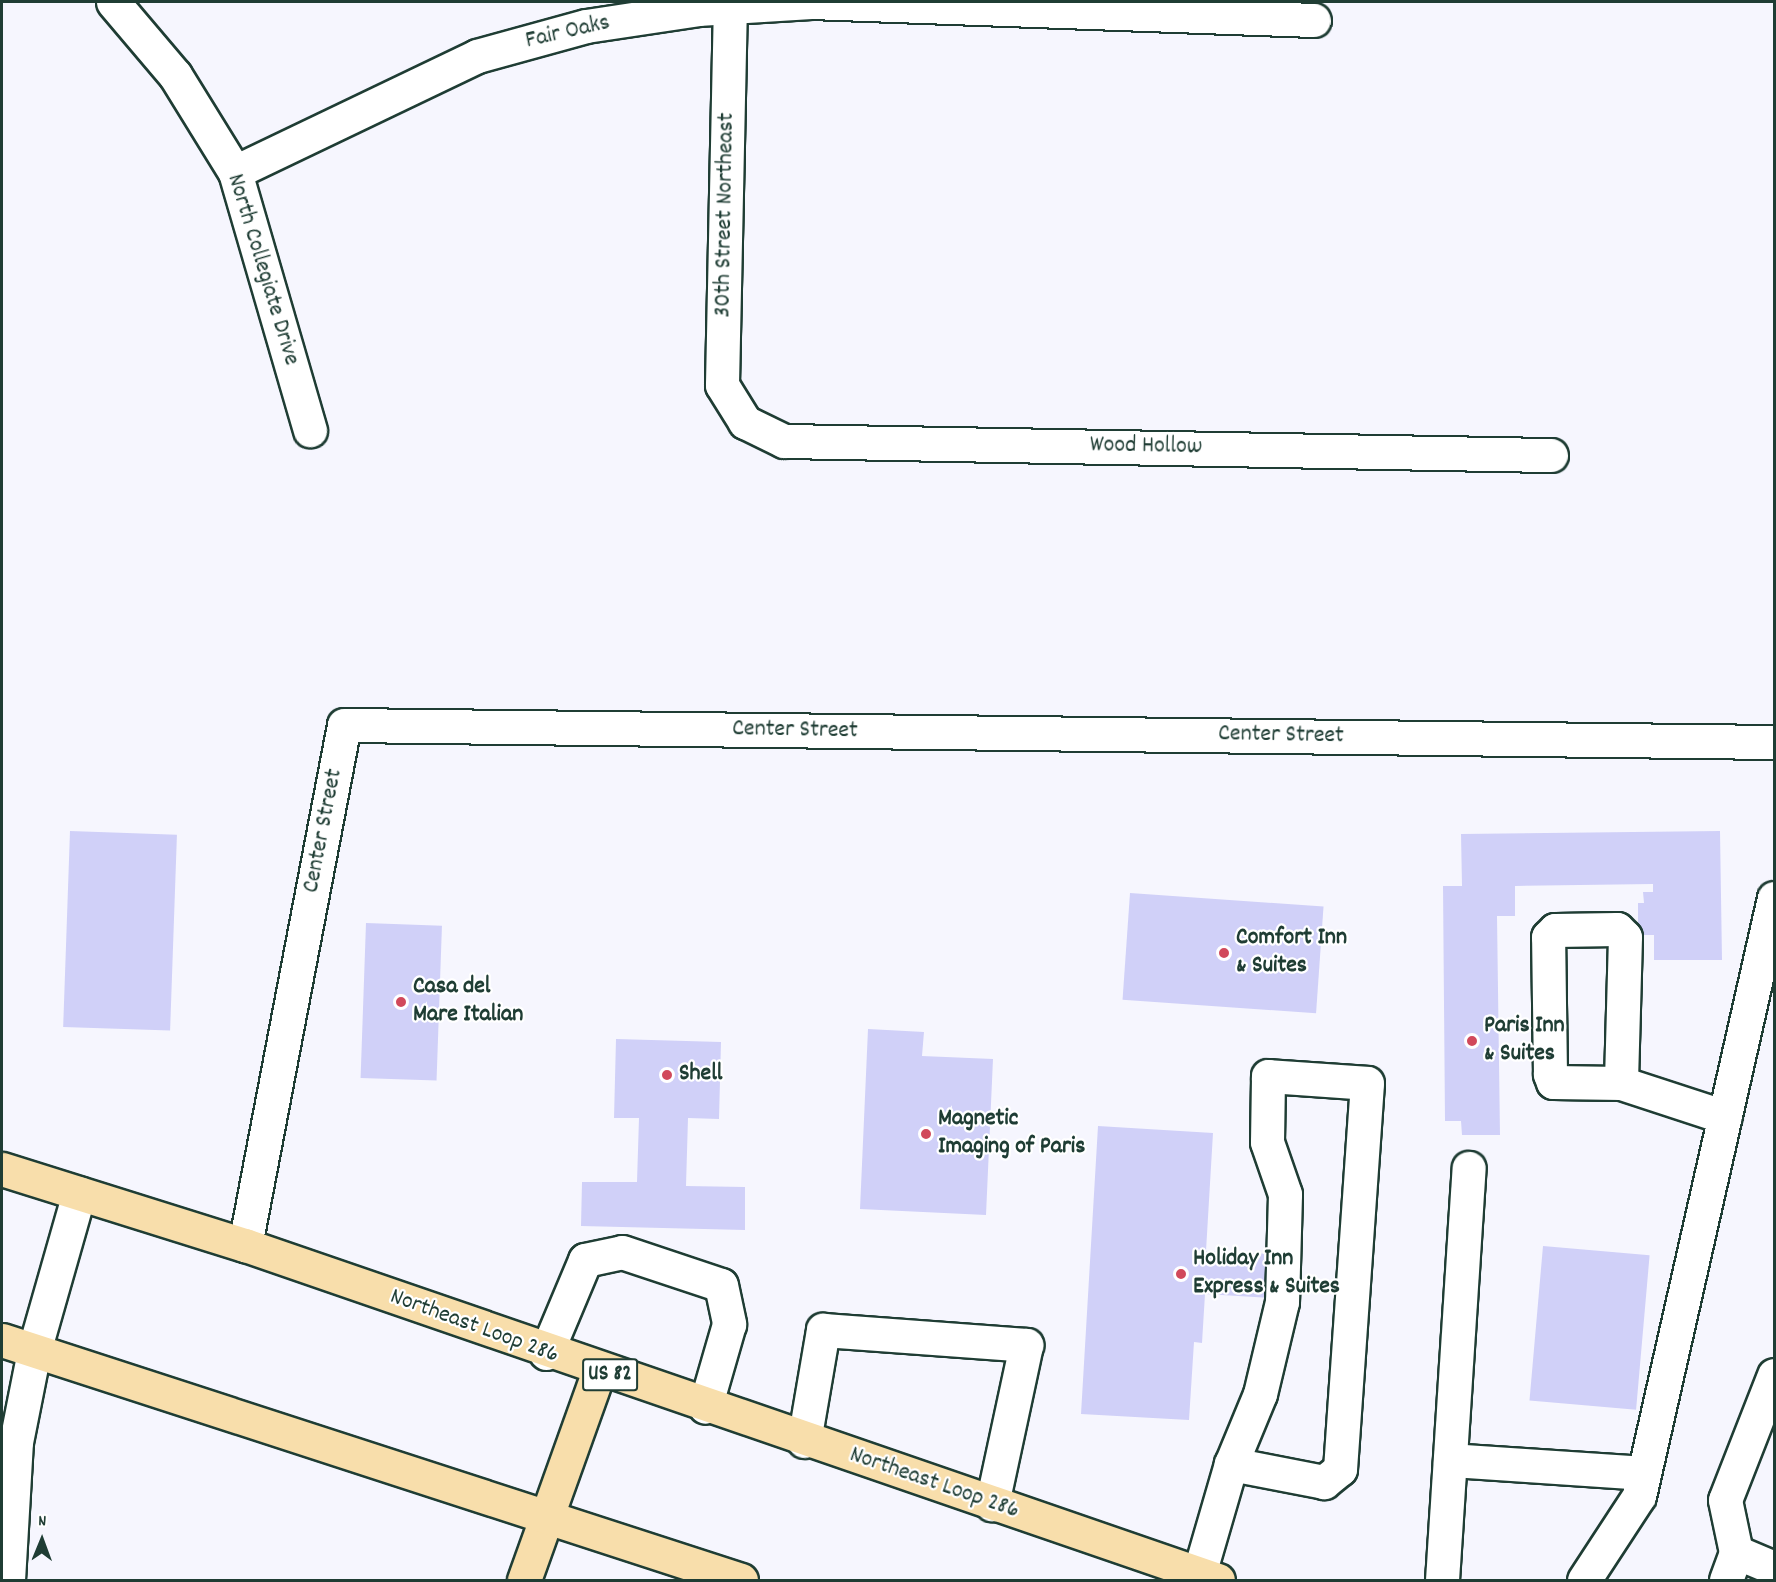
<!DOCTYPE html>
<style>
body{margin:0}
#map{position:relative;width:1776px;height:1582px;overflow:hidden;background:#f6f6fe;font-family:Dekko,sans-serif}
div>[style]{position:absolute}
.building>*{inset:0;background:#d0d0f8;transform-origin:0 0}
.roads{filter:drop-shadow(2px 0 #1f3d34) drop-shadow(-2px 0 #1f3d34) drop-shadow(0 2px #1f3d34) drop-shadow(0 -2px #1f3d34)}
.minor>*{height:33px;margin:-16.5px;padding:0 16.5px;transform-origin:16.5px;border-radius:16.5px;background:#fff}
.major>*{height:33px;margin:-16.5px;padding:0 16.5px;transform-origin:16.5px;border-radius:16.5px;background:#f8deab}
.highway>*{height:33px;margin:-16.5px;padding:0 16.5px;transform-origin:16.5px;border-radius:16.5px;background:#f8deab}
.dots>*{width:16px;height:16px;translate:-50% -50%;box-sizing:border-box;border:3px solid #fff;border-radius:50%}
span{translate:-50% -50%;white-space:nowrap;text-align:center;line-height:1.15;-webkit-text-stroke:4.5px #fff;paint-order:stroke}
.shield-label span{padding:2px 4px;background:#fff;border:2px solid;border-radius:4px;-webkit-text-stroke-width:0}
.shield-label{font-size:22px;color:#1f3d34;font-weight:700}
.street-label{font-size:24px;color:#1f3d34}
.poi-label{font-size:24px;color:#1f3d34;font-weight:700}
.left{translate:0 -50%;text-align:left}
.frame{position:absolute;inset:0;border:3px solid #1f3d34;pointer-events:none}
.north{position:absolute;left:12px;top:1510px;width:60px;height:60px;-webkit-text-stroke:4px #fff;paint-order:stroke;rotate:1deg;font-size:16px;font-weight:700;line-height:24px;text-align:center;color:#1f3d34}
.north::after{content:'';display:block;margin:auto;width:21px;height:27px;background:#1f3d34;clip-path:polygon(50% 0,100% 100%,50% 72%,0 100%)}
</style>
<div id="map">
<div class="building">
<i style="left:70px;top:831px;width:107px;height:196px;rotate:2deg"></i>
<i style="clip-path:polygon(1720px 831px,1722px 960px,1654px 960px,1654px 935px,1638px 935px,1638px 903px,1644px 903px,1643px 892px,1653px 892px,1653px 884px,1515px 886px,1515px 916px,1497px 916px,1500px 1135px,1462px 1135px,1461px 1121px,1445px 1121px,1443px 886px,1462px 886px,1461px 834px)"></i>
<i style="left:1130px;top:893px;width:194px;height:107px;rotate:4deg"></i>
<i style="left:366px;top:923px;width:76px;height:155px;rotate:2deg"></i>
<i style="clip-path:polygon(868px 1029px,924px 1032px,922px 1056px,993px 1059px,986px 1215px,860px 1209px)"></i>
<i style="clip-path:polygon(616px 1039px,721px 1042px,719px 1119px,688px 1118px,686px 1186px,745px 1187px,745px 1230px,581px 1226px,582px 1182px,637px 1182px,639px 1118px,614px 1118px)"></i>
<i style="clip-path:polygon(1098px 1126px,1213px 1133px,1206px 1251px,1274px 1254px,1271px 1298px,1205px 1294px,1202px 1343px,1194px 1342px,1189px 1420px,1081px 1414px)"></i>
<i style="left:1543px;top:1246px;width:107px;height:155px;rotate:5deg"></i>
</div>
<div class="roads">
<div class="minor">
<i style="left:113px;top:2px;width:96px;rotate:49.7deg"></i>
<i style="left:175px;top:75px;width:114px;rotate:58.3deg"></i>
<i style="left:235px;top:172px;width:269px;rotate:73.8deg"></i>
<i style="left:730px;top:2px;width:383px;rotate:91.2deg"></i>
<i style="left:722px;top:385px;width:44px;rotate:58.1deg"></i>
<i style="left:745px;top:422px;width:43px;rotate:26deg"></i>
<i style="left:784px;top:441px;width:767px;rotate:1.05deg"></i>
<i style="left:235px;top:172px;width:268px;rotate:-25.6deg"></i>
<i style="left:477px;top:56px;width:113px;rotate:-15.4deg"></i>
<i style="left:586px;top:26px;width:113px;rotate:-8.6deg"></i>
<i style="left:698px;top:9px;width:113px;rotate:-3.5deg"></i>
<i style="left:811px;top:2px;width:503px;rotate:2.05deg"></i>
<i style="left:1621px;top:1083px;width:68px;rotate:-179.2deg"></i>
<i style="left:1553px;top:1082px;width:9px;rotate:-111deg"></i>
<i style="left:1550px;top:1074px;width:137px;rotate:-90.8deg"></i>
<i style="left:1548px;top:937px;width:10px;rotate:-45deg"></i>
<i style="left:1555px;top:930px;width:62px;rotate:-0.9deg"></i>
<i style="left:1617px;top:929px;width:11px;rotate:45deg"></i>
<i style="left:1625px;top:937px;width:146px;rotate:91.6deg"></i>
<i style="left:1621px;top:1083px;width:109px;rotate:18.1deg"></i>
<i style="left:245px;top:1245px;width:529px;rotate:-79.22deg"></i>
<i style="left:344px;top:725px;width:1430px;rotate:0.68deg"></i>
<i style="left:546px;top:1353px;width:101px;rotate:-67.2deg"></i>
<i style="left:585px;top:1260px;width:38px;rotate:-12deg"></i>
<i style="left:622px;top:1252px;width:104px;rotate:18.4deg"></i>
<i style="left:721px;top:1285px;width:40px;rotate:78deg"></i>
<i style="left:729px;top:1324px;width:86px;rotate:106.1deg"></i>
<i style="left:1774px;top:1375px;width:134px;rotate:111.4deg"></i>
<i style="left:1725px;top:1500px;width:53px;rotate:78.1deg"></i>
<i style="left:1736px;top:1552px;width:41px;rotate:22.8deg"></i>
<i style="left:804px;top:1441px;width:113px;rotate:-80.3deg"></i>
<i style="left:823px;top:1330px;width:204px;rotate:4.2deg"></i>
<i style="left:1026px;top:1345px;width:163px;rotate:102.1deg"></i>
<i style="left:1450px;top:1460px;width:194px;rotate:3.8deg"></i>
<i style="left:1199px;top:1574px;width:115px;rotate:-73.8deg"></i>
<i style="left:1231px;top:1464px;width:76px;rotate:-67.5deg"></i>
<i style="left:1260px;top:1394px;width:95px;rotate:-76.6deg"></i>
<i style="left:1282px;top:1302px;width:108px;rotate:-88.4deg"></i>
<i style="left:1285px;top:1194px;width:55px;rotate:-109.1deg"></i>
<i style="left:1267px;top:1142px;width:66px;rotate:-89.1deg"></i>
<i style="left:1268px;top:1076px;width:99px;rotate:4deg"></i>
<i style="left:1367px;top:1083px;width:387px;rotate:94deg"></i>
<i style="left:1340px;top:1469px;width:21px;rotate:141deg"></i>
<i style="left:1324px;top:1482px;width:95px;rotate:-169deg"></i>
<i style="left:8px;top:1580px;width:138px;rotate:-86.7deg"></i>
<i style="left:16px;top:1442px;width:93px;rotate:-78.8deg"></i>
<i style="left:34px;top:1351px;width:164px;rotate:-74.1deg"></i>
<i style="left:1442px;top:1580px;width:413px;rotate:-86.3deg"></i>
<i style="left:1584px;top:1580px;width:100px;rotate:-56.8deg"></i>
<i style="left:1639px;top:1496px;width:613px;rotate:-77.28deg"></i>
<i style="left:1726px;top:1580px;width:30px;rotate:-70deg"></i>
</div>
<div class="major">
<i style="left:524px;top:1580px;width:222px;rotate:-70.3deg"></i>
</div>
<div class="highway">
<i style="left:2px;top:1169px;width:255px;rotate:17.4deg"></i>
<i style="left:245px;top:1245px;width:1029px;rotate:19deg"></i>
<i style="left:2px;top:1340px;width:777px;rotate:17.99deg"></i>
</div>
</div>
<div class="dots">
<i style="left:1224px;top:953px;background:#d1495b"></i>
<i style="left:401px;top:1002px;background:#d1495b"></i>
<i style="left:1472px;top:1041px;background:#d1495b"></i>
<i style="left:667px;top:1075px;background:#d1495b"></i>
<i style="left:926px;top:1134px;background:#d1495b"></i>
<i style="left:1181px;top:1274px;background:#d1495b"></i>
</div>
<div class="shield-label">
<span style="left:610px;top:1375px">US 82</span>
</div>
<div class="street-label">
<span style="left:568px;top:33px;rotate:-13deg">Fair Oaks</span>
<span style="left:726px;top:215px;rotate:-89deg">30th Street Northeast</span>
<span style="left:262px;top:270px;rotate:73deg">North Collegiate Drive</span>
<span style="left:1146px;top:447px;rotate:1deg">Wood Hollow</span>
<span style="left:795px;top:731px;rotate:1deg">Center Street</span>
<span style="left:1281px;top:736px;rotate:1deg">Center Street</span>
<span style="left:324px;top:831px;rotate:-79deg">Center Street</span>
<span style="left:474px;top:1327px;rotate:20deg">Northeast Loop 286</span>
<span style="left:934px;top:1484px;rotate:19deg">Northeast Loop 286</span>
</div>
<div class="poi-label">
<span class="left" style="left:1236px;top:953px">Comfort Inn<br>&amp; Suites</span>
<span class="left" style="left:413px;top:1002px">Casa del<br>Mare Italian</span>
<span class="left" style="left:1484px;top:1041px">Paris Inn<br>&amp; Suites</span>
<span class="left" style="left:679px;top:1075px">Shell</span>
<span class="left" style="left:938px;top:1134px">Magnetic<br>Imaging of Paris</span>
<span class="left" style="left:1193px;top:1274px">Holiday Inn<br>Express &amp; Suites</span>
</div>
<div class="frame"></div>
<div class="north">N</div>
</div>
